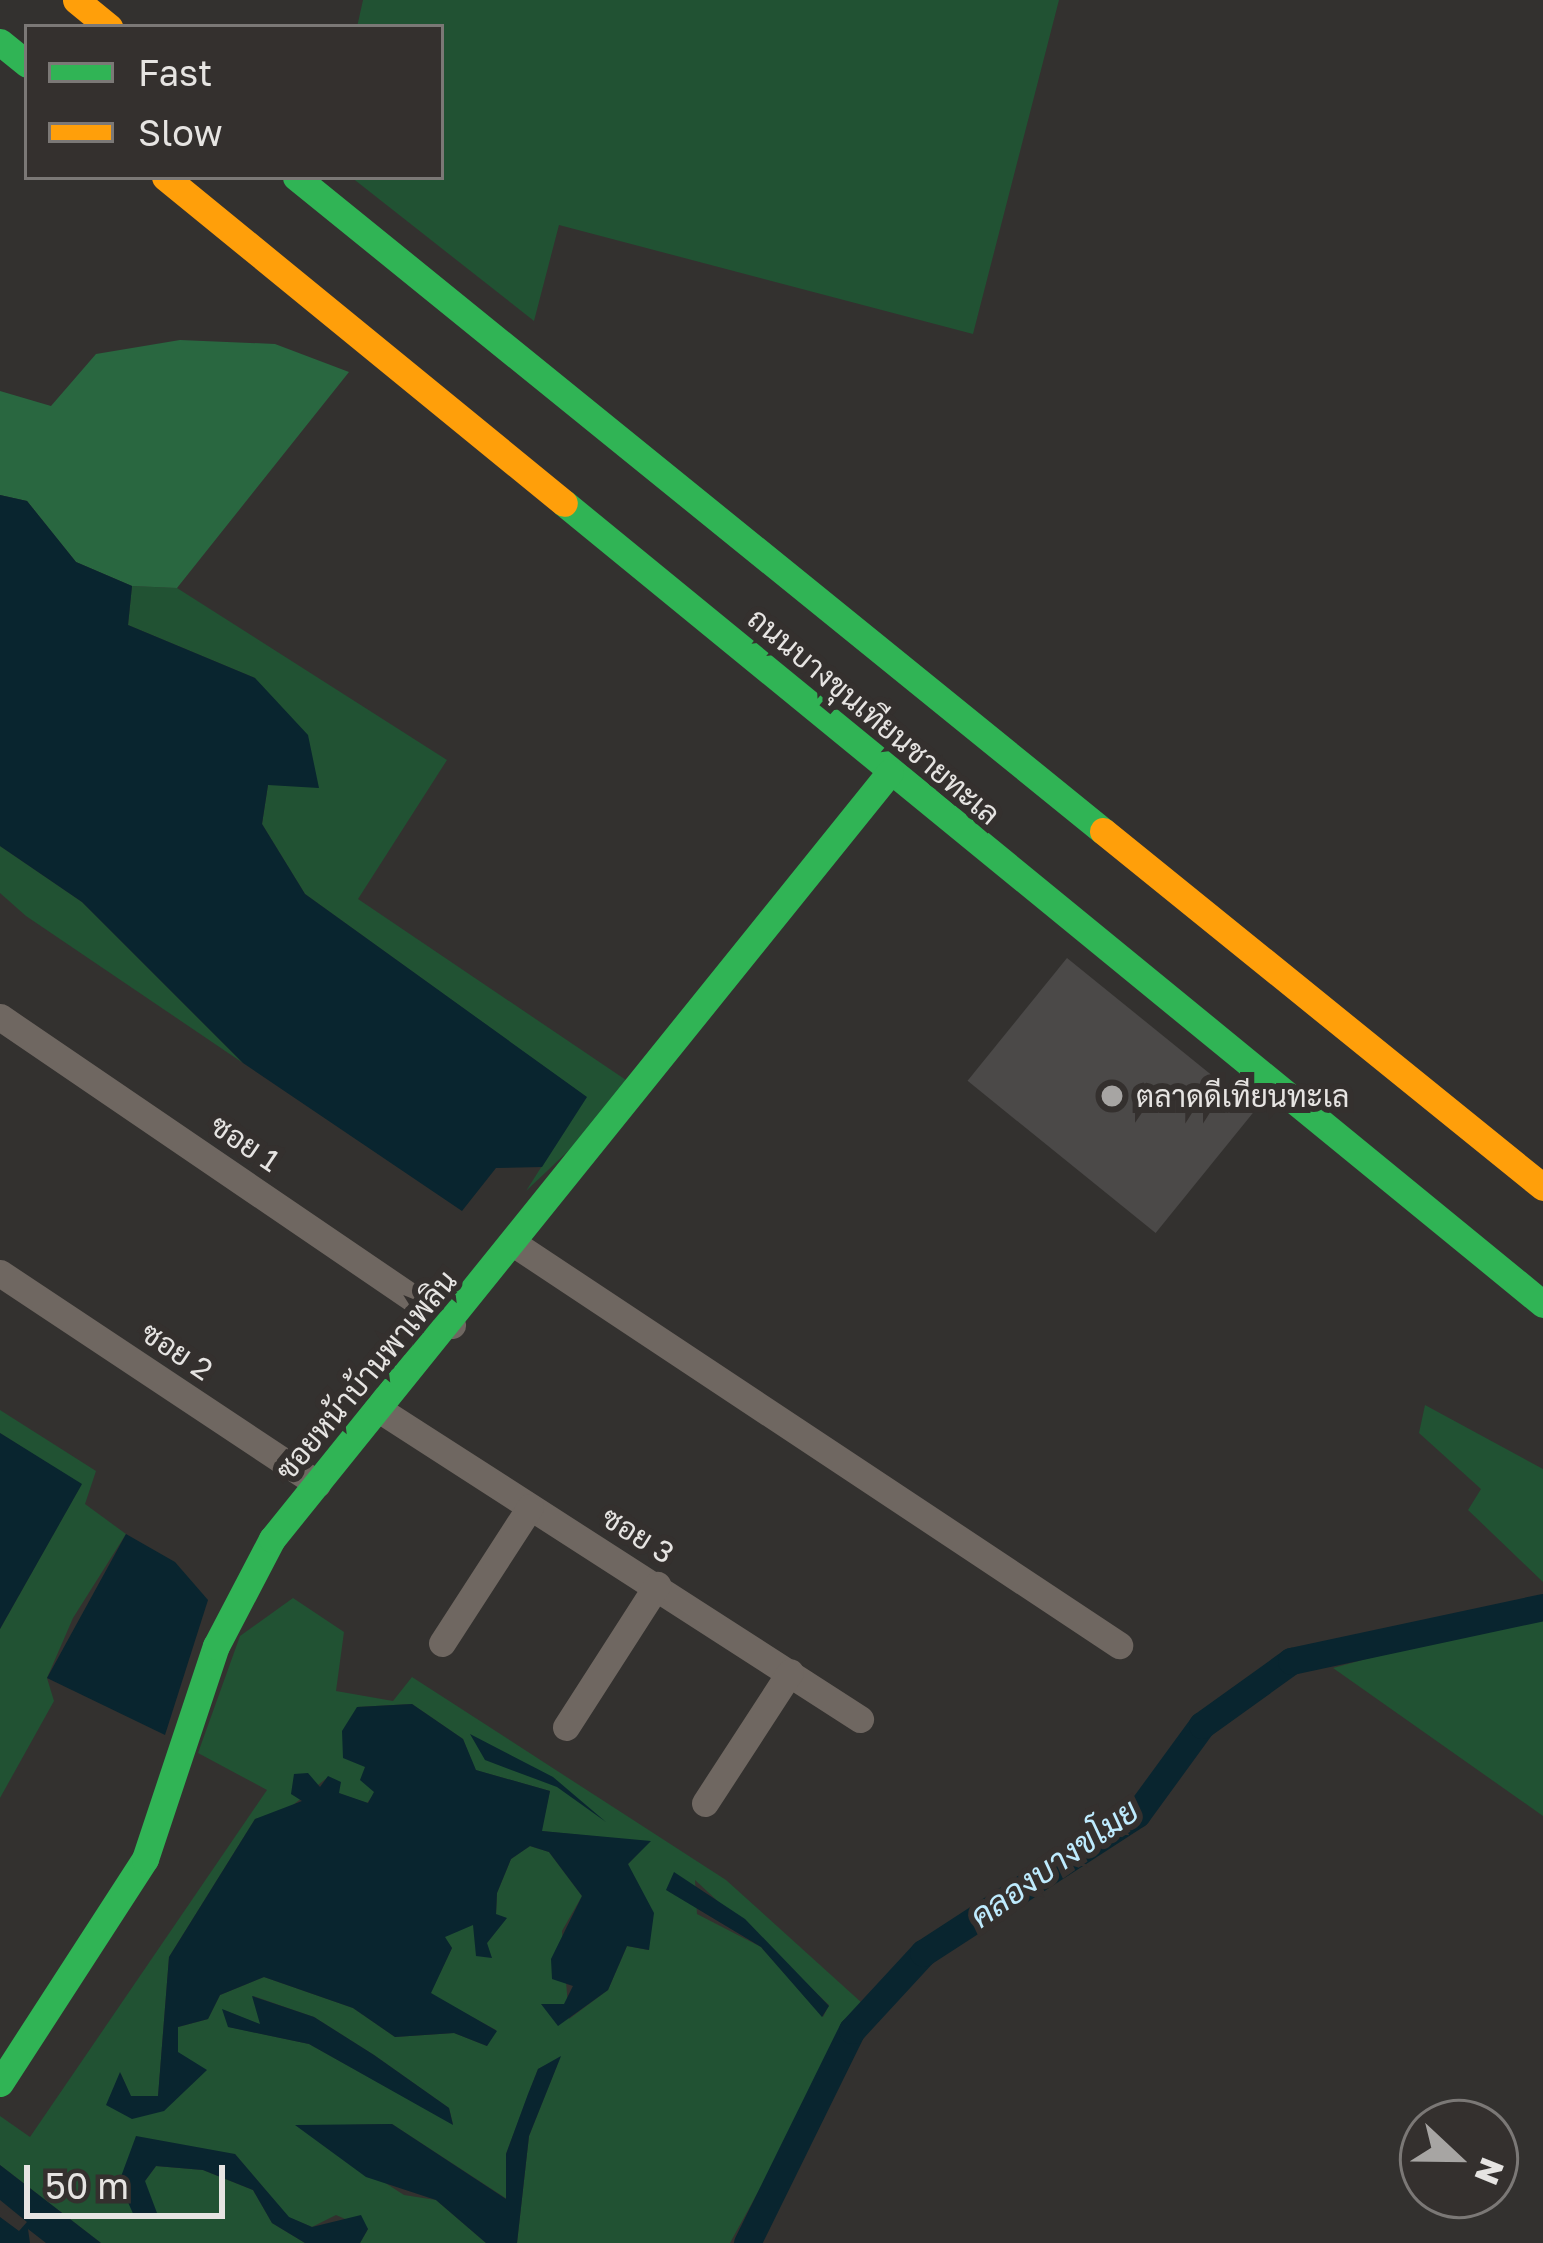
<!DOCTYPE html>
<meta charset="utf-8">
<style>
body{margin:0}
#map{position:relative;width:1543px;height:2243px;overflow:hidden;background:#33312f;font-family:"Golos Text",Sarabun,sans-serif}
div>[style]{position:absolute}
.green>*{inset:0;background:#215233}
.forest>*{inset:0;background:#296740}
.water>*{inset:0;background:#09252f}
.canal>*{height:27px;margin:-13.5px;padding:0 13.5px;transform-origin:13.5px;border-radius:13.5px;background:#09252f}
.building>*{inset:0;background:#4b4948;transform-origin:0 0}
.street>*{height:27px;margin:-13.5px;padding:0 13.5px;transform-origin:13.5px;border-radius:13.5px;background:#6f6761}
.fast>*{height:27px;margin:-13.5px;padding:0 13.5px;transform-origin:13.5px;border-radius:13.5px;background:#30b455}
.slow>*{height:27px;margin:-13.5px;padding:0 13.5px;transform-origin:13.5px;border-radius:13.5px;background:#ff9f0a}
.dots>*{width:33px;height:33px;translate:-50% -50%;box-sizing:border-box;border:6px solid #34302e;border-radius:50%}
span{translate:-50% -50%;white-space:nowrap;text-align:center;line-height:1.15;-webkit-text-stroke:12px #34302e;paint-order:stroke}
.street-label{font-size:30px;color:#e6e4e2}
.poi-label{font-size:30px;color:#e6e4e2}
.left{translate:0 -50%;text-align:left}
.water-label{font-size:33px;color:#beebfe;font-style:italic}
.legend{position:absolute;left:24px;top:24px;width:420px;height:156px;box-sizing:border-box;background:#34302e;border:3px solid #7b7876;margin:0;padding:15px 21px;list-style:none;font-size:36px;color:#e6e4e2}
.legend li{display:flex;align-items:center;gap:24px;height:60px}
.legend b{width:60px;border:3px solid #7b7876}
.north{position:absolute;left:1399px;top:2099px;width:120px;height:120px;box-sizing:border-box;background:#34302e;border:3px solid #7b7876;border-radius:50%;rotate:112deg;font-size:33px;font-weight:700;line-height:48px;text-align:center;color:#e6e4e2}
.north::after{content:'';display:block;margin:auto;width:42px;height:54px;background:#a7a5a3;clip-path:polygon(50% 0,100% 100%,50% 72%,0 100%)}
.scale{position:absolute;left:24px;top:2165px;width:201px;height:54px;box-sizing:border-box;border:6px solid #e6e4e2;border-top:0;padding-left:15px;font-size:36px;line-height:42px;white-space:nowrap;color:#e6e4e2;-webkit-text-stroke:9px #34302e;paint-order:stroke}
</style>
<div id="map">
<div class="green">
<i style="clip-path:polygon(363px 0,1059px 0,973px 334px,559px 225px,534px 321px,351px 177px,441px 177px,441px 27px,357px 27px)"></i>
<i style="clip-path:polygon(132px 586px,177px 588px,447px 760px,358px 899px,626px 1080px,603px 1118px,526px 1191px,586px 1097px,305px 894px,262px 824px,268px 785px,255px 678px,128px 625px)"></i>
<i style="clip-path:polygon(0 846px,82px 902px,243px 1063px,26px 916px,0 893px)"></i>
<i style="clip-path:polygon(1425px 1405px,1543px 1469px,1543px 1582px,1468px 1510px,1481px 1489px,1419px 1433px)"></i>
<i style="clip-path:polygon(0 1410px,96px 1471px,85px 1504px,126px 1534px,73px 1618px,47px 1678px,54px 1701px,0 1798px,0 1629px,81px 1485px,0 1433px)"></i>
<i style="clip-path:polygon(evenodd,293px 1598px,344px 1632px,336px 1691px,393px 1701px,412px 1677px,726px 1880px,862px 2003px,730px 2243px,517px 2243px,529px 2136px,560px 2058px,538px 2069px,506px 2154px,507px 2199px,392px 2124px,297px 2126px,404px 2195px,436px 2200px,486px 2243px,360px 2243px,368px 2229px,336px 2215px,312px 2227px,288px 2217px,235px 2154px,127px 2166px,119px 2182px,145px 2181px,156px 2166px,203px 2170px,253px 2190px,272px 2223px,305px 2243px,101px 2243px,0 2165px,0 2116px,30px 2137px,267px 1790px,198px 1753px,240px 1636px,293px 1598px,412px 1704px,463px 1739px,475px 1770px,550px 1791px,541px 1831px,649px 1842px,628px 1864px,648px 1950px,627px 1946px,608px 1990px,569px 2019px,562px 1931px,582px 1896px,549px 1852px,530px 1846px,511px 1859px,497px 1893px,496px 1915px,506px 1918px,487px 1943px,473px 1924px,444px 1937px,452px 1948px,430px 1994px,496px 2030px,487px 2046px,454px 2033px,395px 2037px,353px 2008px,264px 1977px,220px 1995px,208px 2019px,178px 2027px,164px 2111px,107px 2105px,121px 2074px,131px 2097px,158px 2097px,169px 1957px,255px 1819px,283px 1813px,328px 1777px,338px 1793px,367px 1803px,375px 1793px,357px 1707px,412px 1704px,293px 1598px,695px 1880px,829px 2005px,823px 2017px,761px 1947px,697px 1914px,695px 1880px,293px 1598px,253px 1996px,314px 2017px,374px 2055px,449px 2108px,453px 2124px,309px 2044px,229px 2027px,224px 2010px,261px 2025px,253px 1996px)"></i>
<i style="clip-path:polygon(1543px 1617px,1543px 1816px,1333px 1668px,1517px 1618px)"></i>
</div>
<div class="forest">
<i style="clip-path:polygon(180px 340px,275px 344px,349px 372px,177px 588px,132px 586px,76px 562px,27px 501px,0 495px,0 391px,51px 406px,96px 354px)"></i>
</div>
<div class="water">
<i style="clip-path:polygon(0 495px,27px 501px,76px 562px,132px 586px,128px 625px,255px 678px,308px 735px,319px 788px,268px 785px,262px 824px,305px 894px,587px 1097px,542px 1167px,496px 1168px,462px 1211px,243px 1063px,82px 902px,0 846px)"></i>
<i style="clip-path:polygon(0 1433px,82px 1484px,0 1629px)"></i>
<i style="clip-path:polygon(126px 1534px,175px 1562px,208px 1600px,165px 1735px,47px 1678px)"></i>
<i style="clip-path:polygon(412px 1704px,463px 1739px,476px 1770px,550px 1791px,542px 1831px,651px 1841px,628px 1864px,654px 1913px,649px 1950px,627px 1946px,608px 1990px,558px 2026px,541px 2004px,564px 2004px,573px 1986px,552px 1979px,551px 1959px,582px 1896px,549px 1852px,530px 1846px,511px 1859px,497px 1893px,496px 1914px,507px 1918px,487px 1943px,492px 1958px,476px 1956px,473px 1925px,445px 1937px,452px 1948px,431px 1993px,497px 2031px,487px 2046px,454px 2033px,395px 2037px,353px 2008px,264px 1977px,220px 1995px,208px 2019px,178px 2027px,178px 2052px,207px 2070px,164px 2111px,132px 2119px,106px 2105px,120px 2072px,131px 2096px,158px 2096px,169px 1957px,255px 1819px,302px 1801px,291px 1794px,294px 1774px,308px 1773px,320px 1787px,328px 1776px,341px 1782px,339px 1793px,368px 1803px,374px 1792px,360px 1780px,365px 1767px,343px 1758px,342px 1731px,357px 1707px)"></i>
<i style="clip-path:polygon(470px 1734px,553px 1777px,606px 1822px,557px 1787px,485px 1760px)"></i>
<i style="clip-path:polygon(674px 1872px,745px 1919px,829px 2006px,822px 2017px,761px 1947px,666px 1890px)"></i>
<i style="clip-path:polygon(252px 1996px,314px 2017px,374px 2055px,449px 2108px,453px 2125px,309px 2044px,228px 2027px,222px 2009px,260px 2024px)"></i>
<i style="clip-path:polygon(561px 2056px,529px 2136px,517px 2243px,486px 2243px,436px 2200px,366px 2177px,295px 2125px,392px 2124px,506px 2199px,506px 2154px,528px 2094px,538px 2069px)"></i>
<i style="clip-path:polygon(136px 2136px,235px 2154px,289px 2217px,312px 2227px,361px 2215px,368px 2229px,360px 2243px,305px 2243px,272px 2223px,253px 2190px,203px 2170px,156px 2166px,145px 2181px,157px 2213px,135px 2218px,119px 2182px)"></i>
<i style="clip-path:polygon(0 2165px,101px 2243px,46px 2243px,28px 2229px,30px 2243px,0 2243px,0 2217px,19px 2231px,27px 2222px,0 2200px)"></i>
</div>
<div class="canal">
<i style="left:747px;top:2243px;width:237px;rotate:-63.8deg"></i>
<i style="left:852px;top:2030px;width:105px;rotate:-47.3deg"></i>
<i style="left:923px;top:1953px;width:255px;rotate:-33deg"></i>
<i style="left:1137px;top:1814px;width:110px;rotate:-53.9deg"></i>
<i style="left:1202px;top:1725px;width:110px;rotate:-35.7deg"></i>
<i style="left:1291px;top:1661px;width:258px;rotate:-12.1deg"></i>
</div>
<div class="building">
<i style="left:1067px;top:958px;width:242px;height:158px;rotate:39deg"></i>
</div>
<div class="street">
<i style="left:0;top:1017px;width:547px;rotate:34.27deg"></i>
<i style="left:516px;top:1245px;width:724px;rotate:33.56deg"></i>
<i style="left:0;top:1273px;width:381px;rotate:33.6deg"></i>
<i style="left:380px;top:1410px;width:571px;rotate:32.77deg"></i>
<i style="left:442px;top:1643px;width:162px;rotate:-57.1deg"></i>
<i style="left:566px;top:1727px;width:169px;rotate:-57.3deg"></i>
<i style="left:705px;top:1803px;width:156px;rotate:-57deg"></i>
</div>
<div class="fast">
<i style="left:0;top:42px;width:35px;rotate:39deg"></i>
<i style="left:296px;top:177px;width:1039px;rotate:39.02deg"></i>
<i style="left:564px;top:503px;width:1265px;rotate:39.29deg"></i>
<i style="left:0;top:2083px;width:267px;rotate:-57.1deg"></i>
<i style="left:145px;top:1859px;width:225px;rotate:-71.6deg"></i>
<i style="left:216px;top:1646px;width:121px;rotate:-62.4deg"></i>
<i style="left:272px;top:1539px;width:985px;rotate:-51.14deg"></i>
</div>
<div class="slow">
<i style="left:76px;top:0;width:43px;rotate:39.3deg"></i>
<i style="left:165px;top:177px;width:515px;rotate:39.25deg"></i>
<i style="left:1103px;top:831px;width:566px;rotate:38.98deg"></i>
</div>
<div class="dots">
<i style="left:1112px;top:1096px;background:#a7a5a3"></i>
</div>
<div class="street-label">
<span style="left:874px;top:716px;rotate:40deg">ถนนบางขุนเทียนชายทะเล</span>
<span style="left:245px;top:1143px;rotate:34deg">ซอย 1</span>
<span style="left:177px;top:1351px;rotate:34deg">ซอย 2</span>
<span style="left:366px;top:1375px;rotate:-50deg">ซอยหน้าบ้านพาเพลิน</span>
<span style="left:638px;top:1535px;rotate:32deg">ซอย 3</span>
</div>
<div class="poi-label">
<span class="left" style="left:1136px;top:1096px">ตลาดดีเทียนทะเล</span>
</div>
<div class="water-label">
<span style="left:1054px;top:1863px;rotate:-35deg">คลองบางขโมย</span>
</div>
<ul class="legend">
<li><b style="height:15px;background:#30b455"></b>Fast</li>
<li><b style="height:15px;background:#ff9f0a"></b>Slow</li>
</ul>
<div class="north">N</div>
<div class="scale">50 m</div>
</div>
